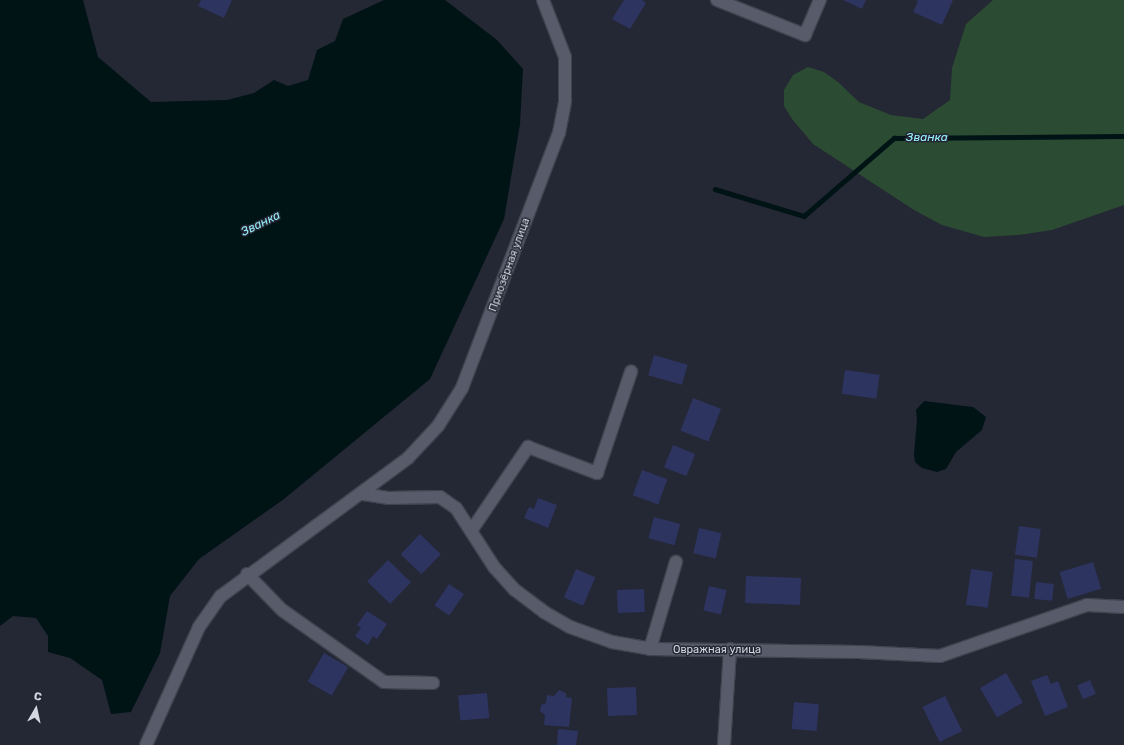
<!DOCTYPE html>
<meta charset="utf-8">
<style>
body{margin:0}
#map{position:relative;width:1124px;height:745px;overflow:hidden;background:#242734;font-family:Rubik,sans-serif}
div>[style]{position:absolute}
.green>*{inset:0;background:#2b4b32}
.water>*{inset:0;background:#001315}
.stream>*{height:4.5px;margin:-2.25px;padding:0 2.25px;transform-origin:2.25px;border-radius:2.25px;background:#001315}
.building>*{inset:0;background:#2e3460;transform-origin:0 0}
.roads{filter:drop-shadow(1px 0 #41434e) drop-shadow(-1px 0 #41434e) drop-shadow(0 1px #41434e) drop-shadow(0 -1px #41434e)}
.minor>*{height:12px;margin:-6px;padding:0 6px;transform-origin:6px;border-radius:6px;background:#575b6a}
span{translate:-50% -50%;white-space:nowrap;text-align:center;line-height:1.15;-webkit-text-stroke:3px #242734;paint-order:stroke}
.street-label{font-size:11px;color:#d5d7e0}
.water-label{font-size:12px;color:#97effb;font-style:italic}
.north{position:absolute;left:16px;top:689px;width:40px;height:40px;-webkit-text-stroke:3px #242734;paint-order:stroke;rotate:9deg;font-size:11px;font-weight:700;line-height:16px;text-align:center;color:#d5d7e0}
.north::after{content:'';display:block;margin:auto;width:14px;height:18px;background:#d5d7e0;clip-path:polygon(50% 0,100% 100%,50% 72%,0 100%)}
</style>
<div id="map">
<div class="green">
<i style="clip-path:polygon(993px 0,1124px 0,1124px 205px,1052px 230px,1019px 235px,984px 237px,942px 225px,914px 210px,813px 144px,792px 119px,784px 106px,784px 90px,793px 75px,808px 67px,824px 72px,838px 82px,859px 102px,891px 115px,923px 119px,950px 100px,952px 68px,966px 24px)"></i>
</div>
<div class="water">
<i style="clip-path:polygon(0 0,83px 0,98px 57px,151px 102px,227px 100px,254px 93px,274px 80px,288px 86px,308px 80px,317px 50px,335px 41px,343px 19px,384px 0,445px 0,497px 40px,523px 69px,520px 124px,504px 219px,430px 379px,284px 499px,199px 559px,170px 596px,160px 653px,131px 712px,111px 714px,102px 680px,70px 658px,48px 652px,48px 636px,36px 618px,13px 616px,0 626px)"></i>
<i style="clip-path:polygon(924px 401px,973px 407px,986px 417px,982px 430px,956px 452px,946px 469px,937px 472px,922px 468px,915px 462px,914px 454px,917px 420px,916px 410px)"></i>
</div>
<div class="stream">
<i style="left:715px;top:189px;width:93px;rotate:16.9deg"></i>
<i style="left:804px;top:216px;width:119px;rotate:-40.9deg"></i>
<i style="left:894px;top:138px;width:230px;rotate:-0.5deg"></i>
</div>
<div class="building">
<i style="clip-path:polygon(201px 0,232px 0,224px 18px,198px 6px)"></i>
<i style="clip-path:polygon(624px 0,642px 0,646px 3px,630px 29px,612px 19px)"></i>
<i style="clip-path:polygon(843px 0,866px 0,862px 9px)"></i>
<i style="clip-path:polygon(915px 0,953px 0,942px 25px,913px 12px,918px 1px)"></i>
<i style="left:654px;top:355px;width:35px;height:21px;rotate:16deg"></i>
<i style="left:845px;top:370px;width:35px;height:24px;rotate:8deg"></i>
<i style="left:693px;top:398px;width:30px;height:35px;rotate:21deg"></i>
<i style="left:673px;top:445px;width:24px;height:24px;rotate:22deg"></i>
<i style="left:642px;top:470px;width:27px;height:27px;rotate:20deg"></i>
<i style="clip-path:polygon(538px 498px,557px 505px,548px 528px,524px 518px,529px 507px,534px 509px)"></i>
<i style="left:654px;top:517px;width:27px;height:22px;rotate:15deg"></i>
<i style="left:1019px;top:526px;width:22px;height:29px;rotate:8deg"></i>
<i style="left:699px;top:528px;width:23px;height:26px;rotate:13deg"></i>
<i style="left:420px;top:534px;width:29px;height:28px;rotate:44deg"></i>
<i style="left:1015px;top:559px;width:18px;height:37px;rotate:6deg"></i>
<i style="left:388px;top:560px;width:32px;height:30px;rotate:44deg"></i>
<i style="left:1093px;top:562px;width:28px;height:35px;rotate:73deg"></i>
<i style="left:576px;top:569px;width:21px;height:31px;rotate:23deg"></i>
<i style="left:971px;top:569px;width:22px;height:36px;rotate:8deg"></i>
<i style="left:746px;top:576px;width:55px;height:27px;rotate:2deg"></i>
<i style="left:1036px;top:582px;width:18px;height:17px;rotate:6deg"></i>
<i style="left:449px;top:584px;width:18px;height:26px;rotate:34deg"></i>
<i style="left:709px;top:586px;width:18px;height:25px;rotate:13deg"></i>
<i style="left:644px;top:589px;width:23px;height:27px;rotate:88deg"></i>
<i style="clip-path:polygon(367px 611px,387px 624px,377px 639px,373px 636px,368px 645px,355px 636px,361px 628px,357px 625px)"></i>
<i style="left:324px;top:653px;width:28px;height:33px;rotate:30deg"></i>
<i style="left:1006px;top:673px;width:34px;height:30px;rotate:60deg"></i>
<i style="clip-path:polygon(1047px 675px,1051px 684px,1058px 681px,1068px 707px,1045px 716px,1031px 681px)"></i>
<i style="left:1090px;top:680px;width:15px;height:14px;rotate:67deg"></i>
<i style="left:636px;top:687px;width:28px;height:29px;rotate:88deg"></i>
<i style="clip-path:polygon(559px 690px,566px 693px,566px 697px,572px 698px,569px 727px,544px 725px,545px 715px,540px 711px,541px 705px,546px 703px,547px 695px,554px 696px)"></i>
<i style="left:487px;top:693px;width:25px;height:29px;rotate:85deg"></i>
<i style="left:945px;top:696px;width:39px;height:25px;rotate:64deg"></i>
<i style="left:794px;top:702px;width:25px;height:27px;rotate:5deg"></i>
<i style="clip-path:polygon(558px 729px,578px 731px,576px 745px,557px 745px)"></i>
</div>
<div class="roads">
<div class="minor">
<i style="left:717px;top:0;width:95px;rotate:21.7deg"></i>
<i style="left:805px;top:35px;width:38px;rotate:-67deg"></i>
<i style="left:363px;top:494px;width:25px;rotate:9deg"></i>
<i style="left:388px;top:498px;width:52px;rotate:-1.1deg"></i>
<i style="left:440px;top:497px;width:19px;rotate:35deg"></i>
<i style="left:456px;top:508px;width:70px;rotate:57.2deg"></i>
<i style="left:494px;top:567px;width:31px;rotate:48deg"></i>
<i style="left:515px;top:590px;width:36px;rotate:37deg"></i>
<i style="left:544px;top:612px;width:30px;rotate:30deg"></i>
<i style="left:570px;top:627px;width:45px;rotate:19.7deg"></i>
<i style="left:612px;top:642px;width:39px;rotate:10deg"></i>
<i style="left:650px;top:649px;width:209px;rotate:0.8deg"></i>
<i style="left:859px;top:652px;width:81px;rotate:2.8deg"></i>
<i style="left:940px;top:656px;width:156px;rotate:-19.1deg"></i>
<i style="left:1087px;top:605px;width:37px;rotate:3deg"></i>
<i style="left:471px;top:531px;width:102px;rotate:-55.8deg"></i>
<i style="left:528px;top:447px;width:74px;rotate:20.6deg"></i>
<i style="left:597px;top:473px;width:107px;rotate:-71.4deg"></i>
<i style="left:247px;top:574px;width:50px;rotate:45.8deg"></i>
<i style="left:282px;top:610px;width:125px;rotate:35.2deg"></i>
<i style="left:384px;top:682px;width:49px;rotate:1.2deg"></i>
<i style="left:650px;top:649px;width:91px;rotate:-73.4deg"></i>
<i style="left:146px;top:745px;width:129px;rotate:-65.8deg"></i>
<i style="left:199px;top:627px;width:38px;rotate:-55deg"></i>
<i style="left:221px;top:596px;width:232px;rotate:-36.4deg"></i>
<i style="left:408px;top:458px;width:44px;rotate:-46.8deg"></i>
<i style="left:438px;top:426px;width:45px;rotate:-57.7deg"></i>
<i style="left:462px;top:388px;width:273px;rotate:-69.2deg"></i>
<i style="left:559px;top:133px;width:33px;rotate:-79deg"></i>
<i style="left:565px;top:101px;width:44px;rotate:-90deg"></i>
<i style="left:565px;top:57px;width:61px;rotate:-111.1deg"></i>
<i style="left:724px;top:745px;width:96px;rotate:-86.4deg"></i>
</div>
</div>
<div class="street-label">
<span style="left:510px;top:265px;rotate:-70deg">Приозёрная улица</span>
<span style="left:717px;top:650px">Овражная улица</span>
</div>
<div class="water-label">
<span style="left:927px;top:138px">Званка</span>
<span style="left:261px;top:224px;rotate:-26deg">Званка</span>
</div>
<div class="north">С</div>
</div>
